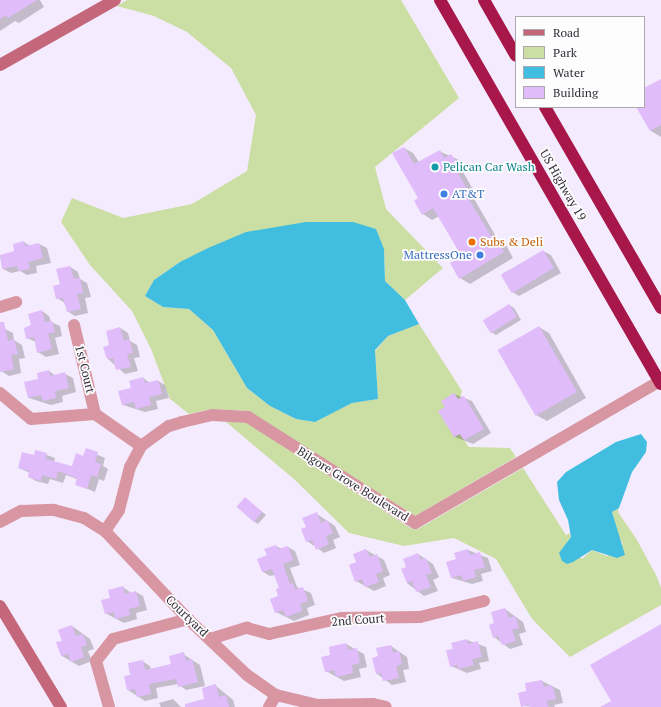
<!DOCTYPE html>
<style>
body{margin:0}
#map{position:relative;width:661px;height:707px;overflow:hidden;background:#f5ebfe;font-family:"PT Serif",serif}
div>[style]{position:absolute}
.green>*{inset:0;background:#cbdea4}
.water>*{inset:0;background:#41bedf}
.shadow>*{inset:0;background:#0003}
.building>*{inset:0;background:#e0bcfb;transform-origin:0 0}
.street>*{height:12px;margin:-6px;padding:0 6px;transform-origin:6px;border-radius:6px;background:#d796a1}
.secondary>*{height:12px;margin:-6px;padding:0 6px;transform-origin:6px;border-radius:6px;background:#c5677b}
.highway>*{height:12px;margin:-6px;padding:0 6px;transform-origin:6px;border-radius:6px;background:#a71749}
.dots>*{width:11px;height:11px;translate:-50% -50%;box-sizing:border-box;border:2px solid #fdfdfd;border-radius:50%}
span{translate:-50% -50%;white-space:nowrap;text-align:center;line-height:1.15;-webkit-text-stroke:3.5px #fdfdfd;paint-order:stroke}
.culture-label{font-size:12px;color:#0d838f}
.left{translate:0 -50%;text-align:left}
.street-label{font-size:12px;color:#322b38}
.shop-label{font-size:12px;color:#366cbe}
.right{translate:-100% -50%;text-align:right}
.food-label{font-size:12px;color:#c56008}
.legend{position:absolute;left:515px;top:16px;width:130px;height:92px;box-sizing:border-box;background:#fdfdfd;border:1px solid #aca9ae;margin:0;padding:5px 7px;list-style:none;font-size:12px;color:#322b38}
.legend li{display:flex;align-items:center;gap:8px;height:20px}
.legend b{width:20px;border:1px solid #aca9ae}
</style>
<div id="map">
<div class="green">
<i style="clip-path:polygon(127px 0,401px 0,459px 98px,375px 167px,386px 209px,443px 268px,405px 300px,385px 281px,384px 249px,180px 262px,154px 280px,145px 296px,163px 307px,189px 309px,213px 330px,247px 388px,270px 406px,296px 419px,315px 422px,352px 403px,378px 399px,375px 351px,388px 336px,419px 324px,462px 391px,453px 425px,469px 447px,510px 448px,516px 457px,415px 516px,248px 411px,211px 409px,189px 414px,170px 399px,151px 349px,132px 311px,90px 265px,61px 222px,72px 198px,123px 218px,192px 204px,247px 171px,256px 115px,231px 68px,187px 32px,154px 16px,117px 6px)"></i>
<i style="clip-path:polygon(225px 421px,247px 423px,412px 529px,418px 529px,523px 468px,566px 535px,570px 533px,571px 537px,567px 543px,582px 559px,592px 550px,607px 556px,623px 544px,618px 536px,612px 512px,619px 508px,618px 512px,637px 540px,657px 577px,661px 588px,661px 605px,570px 657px,532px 619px,496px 559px,454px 538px,404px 546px,349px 533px,295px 480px)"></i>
</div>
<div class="water">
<i style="clip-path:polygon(306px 222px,353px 222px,376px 229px,384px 249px,385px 281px,405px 300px,419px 324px,388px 336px,375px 350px,378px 399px,352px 403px,315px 422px,296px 419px,270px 406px,247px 388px,213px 330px,189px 309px,163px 307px,145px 296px,154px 280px,180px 262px,208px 248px,246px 232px)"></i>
<i style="clip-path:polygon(641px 434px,647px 442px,646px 452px,632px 472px,619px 508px,612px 512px,625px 555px,617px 558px,592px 550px,573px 562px,567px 564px,562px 561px,559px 553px,571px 537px,568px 520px,559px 500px,557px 482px,566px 472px,616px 442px)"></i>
</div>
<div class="shadow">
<i style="clip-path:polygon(0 0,40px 0,44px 7px,19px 23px,15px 21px,0 31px)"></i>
<i style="clip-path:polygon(661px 80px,661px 137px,651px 131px,637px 107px,644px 107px,644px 90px)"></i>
<i style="clip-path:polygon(404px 148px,413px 153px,419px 162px,439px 151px,461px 161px,466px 168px,462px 170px,476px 195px,473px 197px,498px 240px,505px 243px,513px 258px,470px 284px,460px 278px,463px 257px,439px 216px,432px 220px,423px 214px)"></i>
<i style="clip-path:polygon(24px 242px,30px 246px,39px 244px,47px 248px,51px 263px,36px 266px,37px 273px,27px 275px,20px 271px,11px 273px,3px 269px,0 256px,16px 252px)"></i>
<i style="clip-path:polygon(543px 251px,551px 255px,561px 273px,519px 296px,512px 292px,502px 274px)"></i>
<i style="clip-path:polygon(70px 267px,78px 272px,80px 279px,87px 283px,91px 297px,85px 298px,88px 313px,75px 316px,67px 311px,65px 303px,57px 298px)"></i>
<i style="clip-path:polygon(509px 305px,514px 308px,521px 320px,496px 335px,491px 332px)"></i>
<i style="clip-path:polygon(42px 311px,49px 316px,51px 322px,60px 326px,62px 336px,55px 338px,59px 354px,46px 357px,38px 352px,36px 342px,27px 338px)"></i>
<i style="clip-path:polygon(539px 327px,549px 333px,586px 398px,547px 421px,536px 415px)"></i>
<i style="clip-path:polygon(120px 328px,128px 333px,130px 341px,137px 345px,140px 357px,134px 358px,138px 371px,125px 374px,108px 359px,111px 346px)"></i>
<i style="clip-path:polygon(0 329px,5px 329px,13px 333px,14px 340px,22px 345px,25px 358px,19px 359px,21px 373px,9px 376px,1px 371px)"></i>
<i style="clip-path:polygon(49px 371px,56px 376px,65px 374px,73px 378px,76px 392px,62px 396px,63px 402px,51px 405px,29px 398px,39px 379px)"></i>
<i style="clip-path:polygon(143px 378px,150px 383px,158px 381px,165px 385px,169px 398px,156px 401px,158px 409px,145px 412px,123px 405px,132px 388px)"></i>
<i style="clip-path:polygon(454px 394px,472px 401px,491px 433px,473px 444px,455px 437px,439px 411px,446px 407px)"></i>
<i style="clip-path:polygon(86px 450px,105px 458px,103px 466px,108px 469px,104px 481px,99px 479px,95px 492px,76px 484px,77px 479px,66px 475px,63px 483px,50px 479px,48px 484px,36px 481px,29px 477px,30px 473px,19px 468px,35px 457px,36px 451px,55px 458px,54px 462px,73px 468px,84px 457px)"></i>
<i style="clip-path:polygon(245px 498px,266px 515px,258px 524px,253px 521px)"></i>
<i style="clip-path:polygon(317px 514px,335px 526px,340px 537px,333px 540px,336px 548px,324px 553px,307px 541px,307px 528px)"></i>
<i style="clip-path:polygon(276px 546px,282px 549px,288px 547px,295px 551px,300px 565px,290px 568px,297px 587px,311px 593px,315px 605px,307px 608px,309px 615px,294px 621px,276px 612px,280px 589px,275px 575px,270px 576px,263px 572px,268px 556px)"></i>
<i style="clip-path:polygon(366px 550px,384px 560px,390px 575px,383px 578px,386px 586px,374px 591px,356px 581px,357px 563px)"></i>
<i style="clip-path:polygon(468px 550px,488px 558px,492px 571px,481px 574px,483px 581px,472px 584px,452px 578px,448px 563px,457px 560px)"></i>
<i style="clip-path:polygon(418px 554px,433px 564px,439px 577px,433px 580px,438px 591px,424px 596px,407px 583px)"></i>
<i style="clip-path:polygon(123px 587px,131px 593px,136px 592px,143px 596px,147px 610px,136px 613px,137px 619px,124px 623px,105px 613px,111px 598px,109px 591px)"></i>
<i style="clip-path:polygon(505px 609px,523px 622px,526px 632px,519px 634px,523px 645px,510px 649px,494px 637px,496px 624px)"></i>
<i style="clip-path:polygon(72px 626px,90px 639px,94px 649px,88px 651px,92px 661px,79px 666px,62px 656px,57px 643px,63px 641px)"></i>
<i style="clip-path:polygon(467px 640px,486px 647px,489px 661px,479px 663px,481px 669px,467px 673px,451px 666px,454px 649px)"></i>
<i style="clip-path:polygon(346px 644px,364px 654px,367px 667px,359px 669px,361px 677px,344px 681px,326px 671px,332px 656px)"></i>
<i style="clip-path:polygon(391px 646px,407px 657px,409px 669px,403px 670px,406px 682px,392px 685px,376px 673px,379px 657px)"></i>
<i style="clip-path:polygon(183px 654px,200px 665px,205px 686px,186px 690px,178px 684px,156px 688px,158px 698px,145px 701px,128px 690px,132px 676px,142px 661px,150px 666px,151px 670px,172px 664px)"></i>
<i style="clip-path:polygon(542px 681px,560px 690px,563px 703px,554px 705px,555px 707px,522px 706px,527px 691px)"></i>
<i style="clip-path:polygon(216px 686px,233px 700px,235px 707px,202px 707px)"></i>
<i style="clip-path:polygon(173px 699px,181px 707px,161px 707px,159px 703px)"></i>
</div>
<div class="building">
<i style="clip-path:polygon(0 0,37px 0,8px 18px,6px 15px,0 19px)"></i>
<i style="clip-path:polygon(661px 79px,661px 125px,650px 131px,636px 107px,644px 107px,644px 88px)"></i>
<i style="clip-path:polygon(404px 147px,414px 164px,440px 150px,444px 158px,451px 154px,457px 163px,453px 165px,467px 189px,464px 191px,492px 238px,495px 236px,504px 252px,459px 279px,450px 263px,462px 257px,433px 208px,422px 215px,414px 201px,418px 198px,392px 153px)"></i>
<i style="clip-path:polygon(24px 241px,25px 246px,39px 243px,43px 258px,28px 262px,30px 269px,19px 271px,17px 266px,2px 269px,0 255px,14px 251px,13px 244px)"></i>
<i style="left:543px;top:250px;width:21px;height:49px;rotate:59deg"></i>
<i style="clip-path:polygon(70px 266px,74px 279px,80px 278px,83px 293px,77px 294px,81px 309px,67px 312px,63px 298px,56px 299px,53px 286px,60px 284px,56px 269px)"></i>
<i style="left:509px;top:304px;width:15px;height:31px;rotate:58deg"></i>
<i style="clip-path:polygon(42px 310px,45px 322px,52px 321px,55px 332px,48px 334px,52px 349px,37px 353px,34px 337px,26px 339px,24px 328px,31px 325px,28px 314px)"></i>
<i style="clip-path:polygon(0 322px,4px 322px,8px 341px,14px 339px,18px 354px,11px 355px,14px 369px,0 372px)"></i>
<i style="left:539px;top:326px;width:76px;height:48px;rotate:60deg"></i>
<i style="clip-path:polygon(120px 327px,124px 341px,129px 339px,133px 353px,127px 354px,131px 367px,116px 370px,113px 358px,107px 359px,103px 347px,109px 345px,106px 331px)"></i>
<i style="clip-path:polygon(49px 370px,50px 376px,65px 372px,69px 388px,55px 391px,56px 398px,43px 401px,41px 395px,28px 398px,24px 382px,38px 379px,37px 373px)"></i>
<i style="clip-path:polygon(143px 377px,145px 383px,158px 380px,162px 394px,149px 397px,151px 405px,136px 409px,134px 402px,122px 405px,118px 391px,131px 388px,129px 381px)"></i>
<i style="clip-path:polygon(454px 393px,458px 399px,464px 396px,484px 429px,464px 440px,460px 434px,454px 437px,438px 411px,445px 407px,441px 401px)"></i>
<i style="clip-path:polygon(86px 448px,98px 452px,95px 462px,101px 464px,97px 477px,91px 475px,87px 489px,75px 485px,77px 478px,58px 471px,56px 479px,42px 475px,41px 481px,28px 477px,29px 471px,18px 468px,22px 452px,34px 455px,35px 450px,47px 453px,46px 459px,72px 466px,76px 453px,83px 456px)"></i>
<i style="left:245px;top:497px;width:23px;height:13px;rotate:41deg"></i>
<i style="clip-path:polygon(317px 512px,321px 523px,327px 520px,333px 533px,326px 536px,329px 544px,316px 550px,312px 540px,306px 542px,301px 529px,306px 527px,302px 518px)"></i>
<i style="clip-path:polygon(276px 545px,278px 549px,288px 546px,293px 560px,283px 564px,290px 584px,293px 583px,295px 590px,303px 587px,308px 601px,300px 604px,302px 611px,286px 617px,283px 610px,275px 613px,270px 599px,278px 596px,276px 589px,279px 588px,272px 569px,262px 572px,257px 559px,267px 555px,264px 549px)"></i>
<i style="clip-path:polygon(366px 549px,370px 557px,377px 554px,383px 571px,376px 574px,379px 582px,365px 587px,362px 579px,355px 582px,349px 565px,356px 562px,353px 554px)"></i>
<i style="clip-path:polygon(468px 549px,470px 555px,480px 552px,485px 567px,474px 570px,476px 577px,463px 581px,462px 575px,451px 578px,446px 562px,456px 559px,454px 553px)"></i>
<i style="clip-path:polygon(418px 553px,421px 560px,426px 558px,432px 573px,426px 575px,431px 587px,416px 592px,412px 581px,407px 583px,401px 569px,406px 567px,403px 559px)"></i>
<i style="clip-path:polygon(123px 586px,125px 594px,136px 591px,140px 606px,129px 609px,130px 615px,115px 619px,114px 612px,105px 614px,101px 600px,110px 598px,108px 590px)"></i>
<i style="clip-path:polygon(505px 608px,509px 618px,515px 616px,519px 628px,512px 630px,516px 641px,502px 645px,498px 636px,493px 638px,489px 625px,494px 623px,491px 612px)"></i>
<i style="clip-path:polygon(661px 624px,661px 707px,600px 707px,611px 701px,590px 665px)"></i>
<i style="clip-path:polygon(72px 625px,76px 636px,83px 634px,87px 645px,81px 647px,84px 657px,71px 662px,68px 654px,61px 656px,56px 642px,62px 641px,58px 630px)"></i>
<i style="clip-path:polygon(467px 639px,468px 644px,478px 641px,482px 657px,472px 659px,474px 665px,458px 669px,457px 665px,450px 667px,446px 650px,453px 649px,451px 643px)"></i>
<i style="clip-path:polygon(346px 643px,348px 650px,357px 648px,360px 663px,352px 665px,353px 673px,336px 677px,334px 670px,325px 672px,321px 657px,330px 655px,329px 647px)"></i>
<i style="clip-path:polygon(391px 645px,393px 653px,399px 651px,402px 664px,396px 666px,399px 678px,383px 681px,381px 673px,376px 674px,372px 658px,378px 656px,376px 648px)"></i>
<i style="clip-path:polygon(184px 652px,186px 661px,192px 659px,198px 682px,178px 687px,176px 679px,149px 684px,151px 694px,137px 697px,135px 689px,127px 690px,124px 676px,130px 675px,128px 663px,143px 660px,145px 670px,171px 664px,169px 656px)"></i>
<i style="clip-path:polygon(542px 680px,544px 687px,552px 685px,556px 699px,547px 701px,548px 707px,530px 707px,529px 705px,521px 707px,518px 693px,526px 691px,525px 683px)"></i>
<i style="clip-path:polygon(216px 684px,219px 697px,226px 695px,229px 707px,185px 707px,185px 704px,204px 699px,202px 688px)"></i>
</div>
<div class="street">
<i style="left:0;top:307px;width:17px;rotate:-17deg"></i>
<i style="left:74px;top:325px;width:91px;rotate:76.7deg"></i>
<i style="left:0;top:393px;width:40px;rotate:40deg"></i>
<i style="left:31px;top:419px;width:64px;rotate:-4.5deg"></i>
<i style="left:95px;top:414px;width:56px;rotate:34.8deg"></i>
<i style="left:0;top:522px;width:24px;rotate:-28deg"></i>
<i style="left:21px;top:511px;width:33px;rotate:-2deg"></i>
<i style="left:54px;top:510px;width:31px;rotate:15deg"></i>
<i style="left:84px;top:518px;width:25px;rotate:32deg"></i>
<i style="left:105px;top:531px;width:121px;rotate:46.7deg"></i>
<i style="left:188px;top:619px;width:81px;rotate:43.5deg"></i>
<i style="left:247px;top:675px;width:35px;rotate:35deg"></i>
<i style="left:276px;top:695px;width:43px;rotate:13.4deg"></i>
<i style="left:318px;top:705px;width:55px;rotate:-1deg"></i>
<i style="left:373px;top:704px;width:13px;rotate:13deg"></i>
<i style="left:105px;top:531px;width:25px;rotate:-56deg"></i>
<i style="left:119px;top:510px;width:44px;rotate:-75.7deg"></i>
<i style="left:130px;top:467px;width:24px;rotate:-62deg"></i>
<i style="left:141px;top:446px;width:34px;rotate:-36deg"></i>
<i style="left:169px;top:426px;width:14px;rotate:-17deg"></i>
<i style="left:182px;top:422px;width:31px;rotate:-13deg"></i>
<i style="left:212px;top:415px;width:36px;rotate:3deg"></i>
<i style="left:248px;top:417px;width:198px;rotate:32.4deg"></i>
<i style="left:415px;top:523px;width:283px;rotate:-30.1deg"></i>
<i style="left:210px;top:639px;width:39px;rotate:-17deg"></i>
<i style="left:247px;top:628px;width:23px;rotate:15deg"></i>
<i style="left:269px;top:634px;width:75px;rotate:-12.4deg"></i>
<i style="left:342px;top:618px;width:78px;rotate:-0.7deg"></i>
<i style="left:420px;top:617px;width:66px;rotate:-14deg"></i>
<i style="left:109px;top:707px;width:48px;rotate:-105.8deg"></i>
<i style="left:96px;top:661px;width:28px;rotate:-52deg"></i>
<i style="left:113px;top:639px;width:78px;rotate:-14.9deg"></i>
<i style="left:269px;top:707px;width:14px;rotate:-60deg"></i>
</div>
<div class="secondary">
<i style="left:0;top:65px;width:132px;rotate:-29.5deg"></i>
<i style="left:0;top:606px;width:118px;rotate:58.9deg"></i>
</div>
<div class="highway">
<i style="left:440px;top:0;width:443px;rotate:60.1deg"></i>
<i style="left:484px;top:0;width:64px;rotate:60.3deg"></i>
<i style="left:545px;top:107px;width:232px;rotate:60deg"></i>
</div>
<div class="dots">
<i style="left:435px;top:167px;background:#0f9aa8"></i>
<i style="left:444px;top:194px;background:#3f7fe0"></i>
<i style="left:472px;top:242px;background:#e8710a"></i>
<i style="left:480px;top:255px;background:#3f7fe0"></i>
</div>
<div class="culture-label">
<span class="left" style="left:443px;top:167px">Pelican Car Wash</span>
</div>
<div class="street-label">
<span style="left:563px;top:185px;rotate:60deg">US Highway 19</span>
<span style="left:85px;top:369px;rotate:76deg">1st Court</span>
<span style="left:353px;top:484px;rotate:32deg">Bilgore Grove Boulevard</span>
<span style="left:187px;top:616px;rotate:44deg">Courtyard</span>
<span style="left:358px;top:620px;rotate:-4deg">2nd Court</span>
</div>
<div class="shop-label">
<span class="left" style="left:452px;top:194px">AT&amp;T</span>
<span class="right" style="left:472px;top:255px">MattressOne</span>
</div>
<div class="food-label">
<span class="left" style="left:480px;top:242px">Subs &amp; Deli</span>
</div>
<ul class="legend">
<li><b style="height:5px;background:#c5677b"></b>Road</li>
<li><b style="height:11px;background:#cbdea4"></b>Park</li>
<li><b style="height:11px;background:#41bedf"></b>Water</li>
<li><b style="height:11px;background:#e0bcfb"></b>Building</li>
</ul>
</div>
